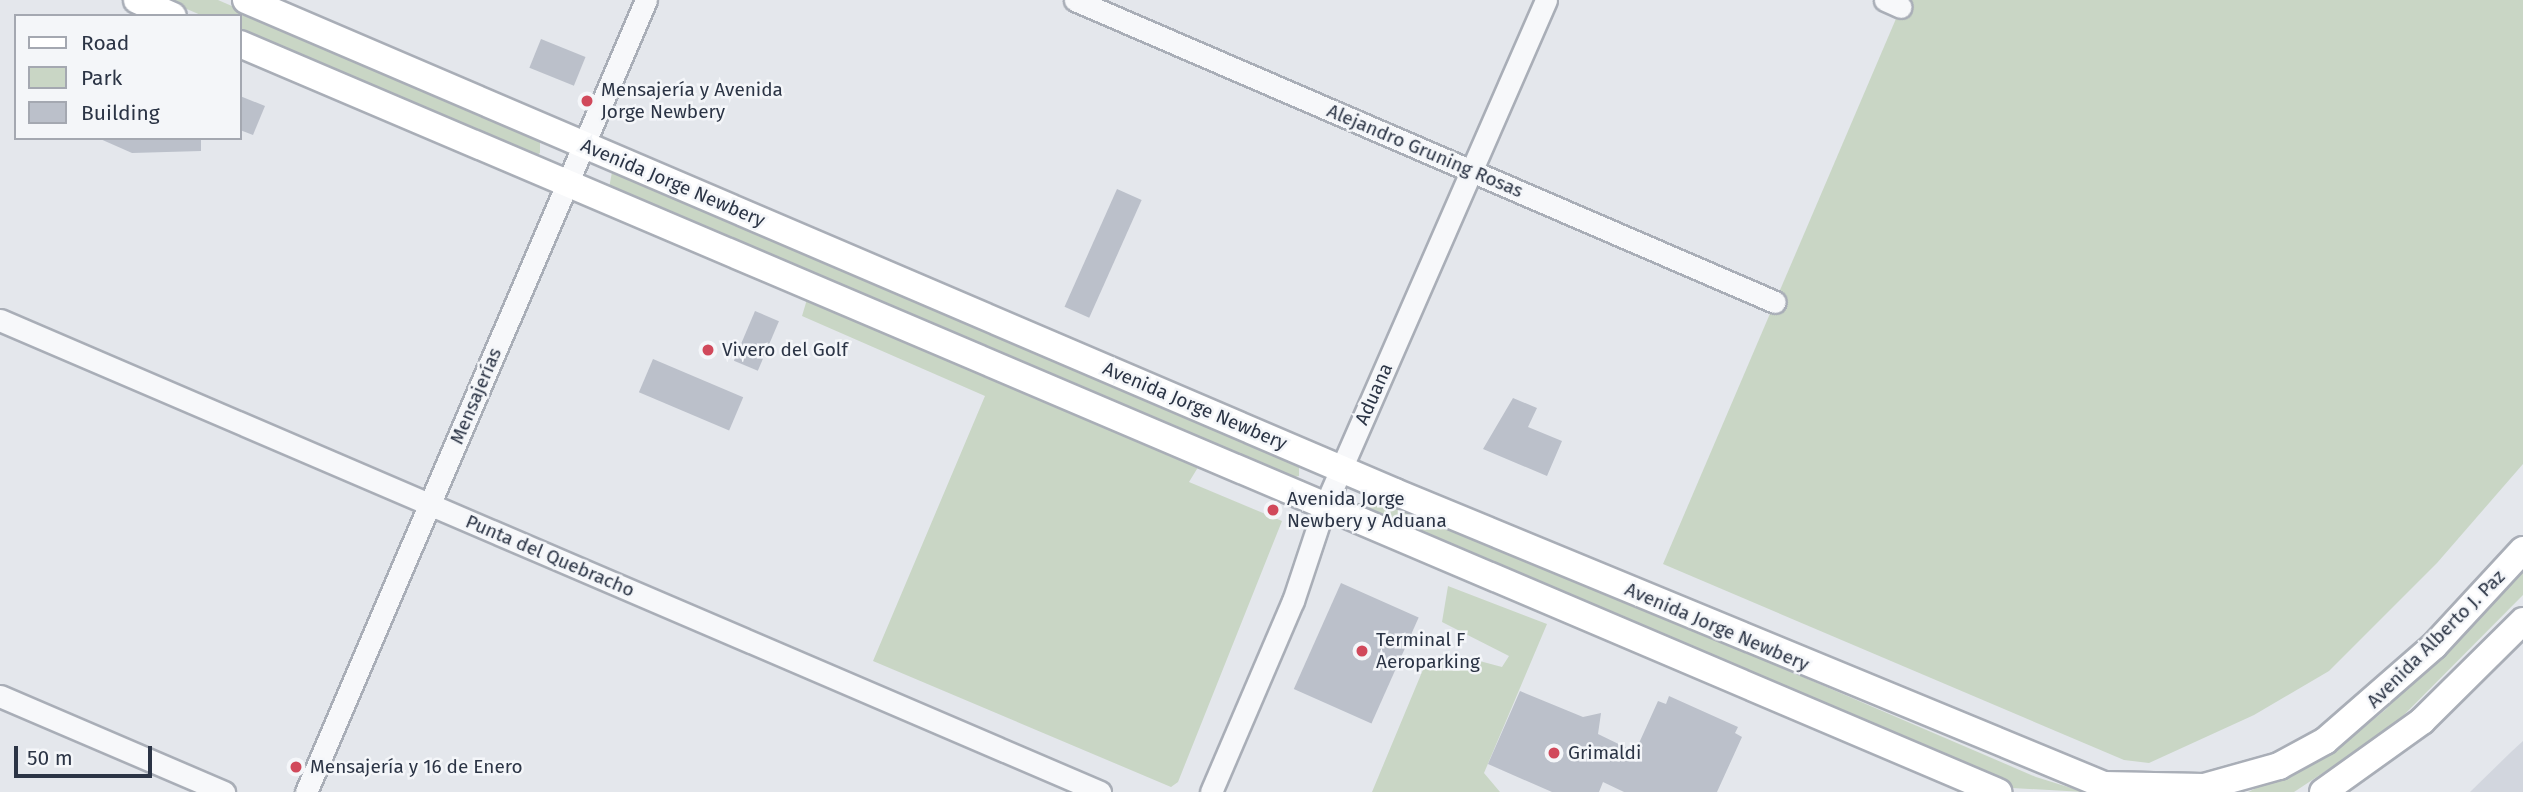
<!DOCTYPE html>
<meta charset="utf-8">
<style>
body{margin:0}
#map{position:relative;width:2523px;height:792px;overflow:hidden;background:#e4e7ec;font-family:"Fira Sans",sans-serif}
div>[style]{position:absolute}
.built>*{inset:0;background:#d2d6de}
.green>*{inset:0;background:#c9d6c5}
.building>*{inset:0;background:#bbc0ca;transform-origin:0 0}
.roads{filter:drop-shadow(2px 0 #a9aeb7) drop-shadow(-2px 0 #a9aeb7) drop-shadow(0 2px #a9aeb7) drop-shadow(0 -2px #a9aeb7)}
.minor>*{height:21px;margin:-10.5px;padding:0 10.5px;transform-origin:10.5px;border-radius:10.5px;background:#f7f8fa}
.major>*{height:26px;margin:-13px;padding:0 13px;transform-origin:13px;border-radius:13px;background:#fff}
.dots>*{width:19px;height:19px;translate:-50% -50%;box-sizing:border-box;border:4px solid #f4f6f9;border-radius:50%}
span{translate:-50% -50%;white-space:nowrap;text-align:center;line-height:1.15;-webkit-text-stroke:5px #f4f6f9;paint-order:stroke}
.poi-label{font-size:19px;color:#2b3445}
.left{translate:0 -50%;text-align:left}
.street-label{font-size:19px;color:#2b3445}
.legend{position:absolute;left:14px;top:14px;width:228px;height:126px;box-sizing:border-box;background:#f4f6f9;border:2px solid #a4a8b1;margin:0;padding:9px 12px;list-style:none;font-size:21px;color:#2b3445}
.legend li{display:flex;align-items:center;gap:14px;height:35px}
.legend b{width:35px;border:2px solid #a4a8b1}
.scale{position:absolute;left:14px;top:746px;width:138px;height:32px;box-sizing:border-box;border:4px solid #2b3445;border-top:0;padding-left:9px;font-size:21px;line-height:24px;white-space:nowrap;color:#2b3445;-webkit-text-stroke:5px #f4f6f9;paint-order:stroke}
</style>
<div id="map">
<div class="built">
<i style="clip-path:polygon(2523px 741px,2523px 792px,2470px 792px,2511px 752px)"></i>
</div>
<div class="green">
<i style="clip-path:polygon(166px 0,218px 0,540px 139px,540px 153px,534px 157px,240px 31px,240px 16px,203px 16px)"></i>
<i style="clip-path:polygon(1904px 0,2523px 0,2523px 464px,2437px 563px,2329px 671px,2254px 715px,2149px 763px,2124px 760px,1663px 564px)"></i>
<i style="clip-path:polygon(619px 171px,1299px 463px,1299px 476px,1291px 478px,609px 188px,612px 172px)"></i>
<i style="clip-path:polygon(808px 296px,1200px 464px,1189px 482px,1282px 521px,1178px 782px,1171px 787px,873px 661px,985px 396px,802px 316px)"></i>
<i style="clip-path:polygon(1379px 495px,2036px 777px,2084px 792px,2012px 788px,1368px 512px,1371px 496px)"></i>
<i style="clip-path:polygon(2523px 565px,2523px 595px,2391px 728px,2294px 792px,2248px 792px,2338px 749px,2385px 710px)"></i>
<i style="clip-path:polygon(1448px 586px,1547px 624px,1484px 773px,1500px 792px,1372px 792px,1427px 660px,1457px 655px,1502px 667px,1509px 656px,1442px 622px)"></i>
</div>
<div class="building">
<i style="left:541px;top:39px;width:48px;height:31px;rotate:22deg"></i>
<i style="clip-path:polygon(240px 96px,265px 106px,253px 135px,240px 130px)"></i>
<i style="clip-path:polygon(98px 138px,201px 138px,201px 151px,132px 153px)"></i>
<i style="left:1117px;top:189px;width:27px;height:129px;rotate:24deg"></i>
<i style="left:755px;top:311px;width:26px;height:54px;rotate:23deg"></i>
<i style="left:653px;top:359px;width:98px;height:36px;rotate:23deg"></i>
<i style="clip-path:polygon(1513px 398px,1537px 408px,1528px 427px,1562px 441px,1547px 476px,1483px 449px)"></i>
<i style="left:1341px;top:583px;width:85px;height:116px;rotate:24deg"></i>
<i style="clip-path:polygon(1520px 691px,1583px 717px,1601px 713px,1598px 734px,1635px 752px,1658px 701px,1666px 704px,1669px 696px,1738px 727px,1735px 733px,1742px 737px,1717px 792px,1624px 792px,1603px 782px,1599px 792px,1552px 792px,1488px 764px)"></i>
</div>
<div class="roads">
<div class="minor">
<i style="left:1075px;top:0;width:762px;rotate:23.34deg"></i>
<i style="left:1885px;top:0;width:17px;rotate:24deg"></i>
<i style="left:0;top:320px;width:1197px;rotate:23.22deg"></i>
<i style="left:0;top:696px;width:244px;rotate:23.2deg"></i>
<i style="left:306px;top:792px;width:862px;rotate:-66.77deg"></i>
<i style="left:1211px;top:792px;width:208px;rotate:-66.8deg"></i>
<i style="left:1293px;top:601px;width:98px;rotate:-71.6deg"></i>
<i style="left:1324px;top:508px;width:554px;rotate:-66.39deg"></i>
</div>
<div class="major">
<i style="left:137px;top:0;width:39px;rotate:24deg"></i>
<i style="left:246px;top:0;width:1250px;rotate:23.18deg"></i>
<i style="left:1395px;top:492px;width:767px;rotate:22.45deg"></i>
<i style="left:2104px;top:785px;width:100px;rotate:1.1deg"></i>
<i style="left:2204px;top:787px;width:78px;rotate:-15.6deg"></i>
<i style="left:2279px;top:766px;width:52px;rotate:-28.5deg"></i>
<i style="left:2325px;top:741px;width:145px;rotate:-41.1deg"></i>
<i style="left:2434px;top:646px;width:131px;rotate:-47.2deg"></i>
<i style="left:240px;top:44px;width:1911px;rotate:23.05deg"></i>
<i style="left:2323px;top:792px;width:122px;rotate:-35.6deg"></i>
<i style="left:2422px;top:721px;width:142px;rotate:-44.7deg"></i>
</div>
</div>
<div class="dots">
<i style="left:587px;top:101px;background:#d1495b"></i>
<i style="left:708px;top:350px;background:#d1495b"></i>
<i style="left:1273px;top:510px;background:#d1495b"></i>
<i style="left:1362px;top:651px;background:#d1495b"></i>
<i style="left:1554px;top:753px;background:#d1495b"></i>
<i style="left:296px;top:767px;background:#d1495b"></i>
</div>
<div class="poi-label">
<span class="left" style="left:601px;top:101px">Mensajería y Avenida<br>Jorge Newbery</span>
<span class="left" style="left:722px;top:350px">Vivero del Golf</span>
<span class="left" style="left:1287px;top:510px">Avenida Jorge<br>Newbery y Aduana</span>
<span class="left" style="left:1376px;top:651px">Terminal F<br>Aeroparking</span>
<span class="left" style="left:1568px;top:753px">Grimaldi</span>
<span class="left" style="left:310px;top:767px">Mensajería y 16 de Enero</span>
</div>
<div class="street-label">
<span style="left:1425px;top:151px;rotate:23deg">Alejandro Gruning Rosas</span>
<span style="left:673px;top:183px;rotate:23deg">Avenida Jorge Newbery</span>
<span style="left:1374px;top:394px;rotate:-66deg">Aduana</span>
<span style="left:476px;top:396px;rotate:-67deg">Mensajerías</span>
<span style="left:1195px;top:406px;rotate:23deg">Avenida Jorge Newbery</span>
<span style="left:550px;top:556px;rotate:23deg">Punta del Quebracho</span>
<span style="left:1717px;top:627px;rotate:23deg">Avenida Jorge Newbery</span>
<span style="left:2436px;top:639px;rotate:-45deg">Avenida Alberto J. Paz</span>
</div>
<ul class="legend">
<li><b style="height:9px;background:#fff"></b>Road</li>
<li><b style="height:19px;background:#c9d6c5"></b>Park</li>
<li><b style="height:19px;background:#bbc0ca"></b>Building</li>
</ul>
<div class="scale">50 m</div>
</div>
